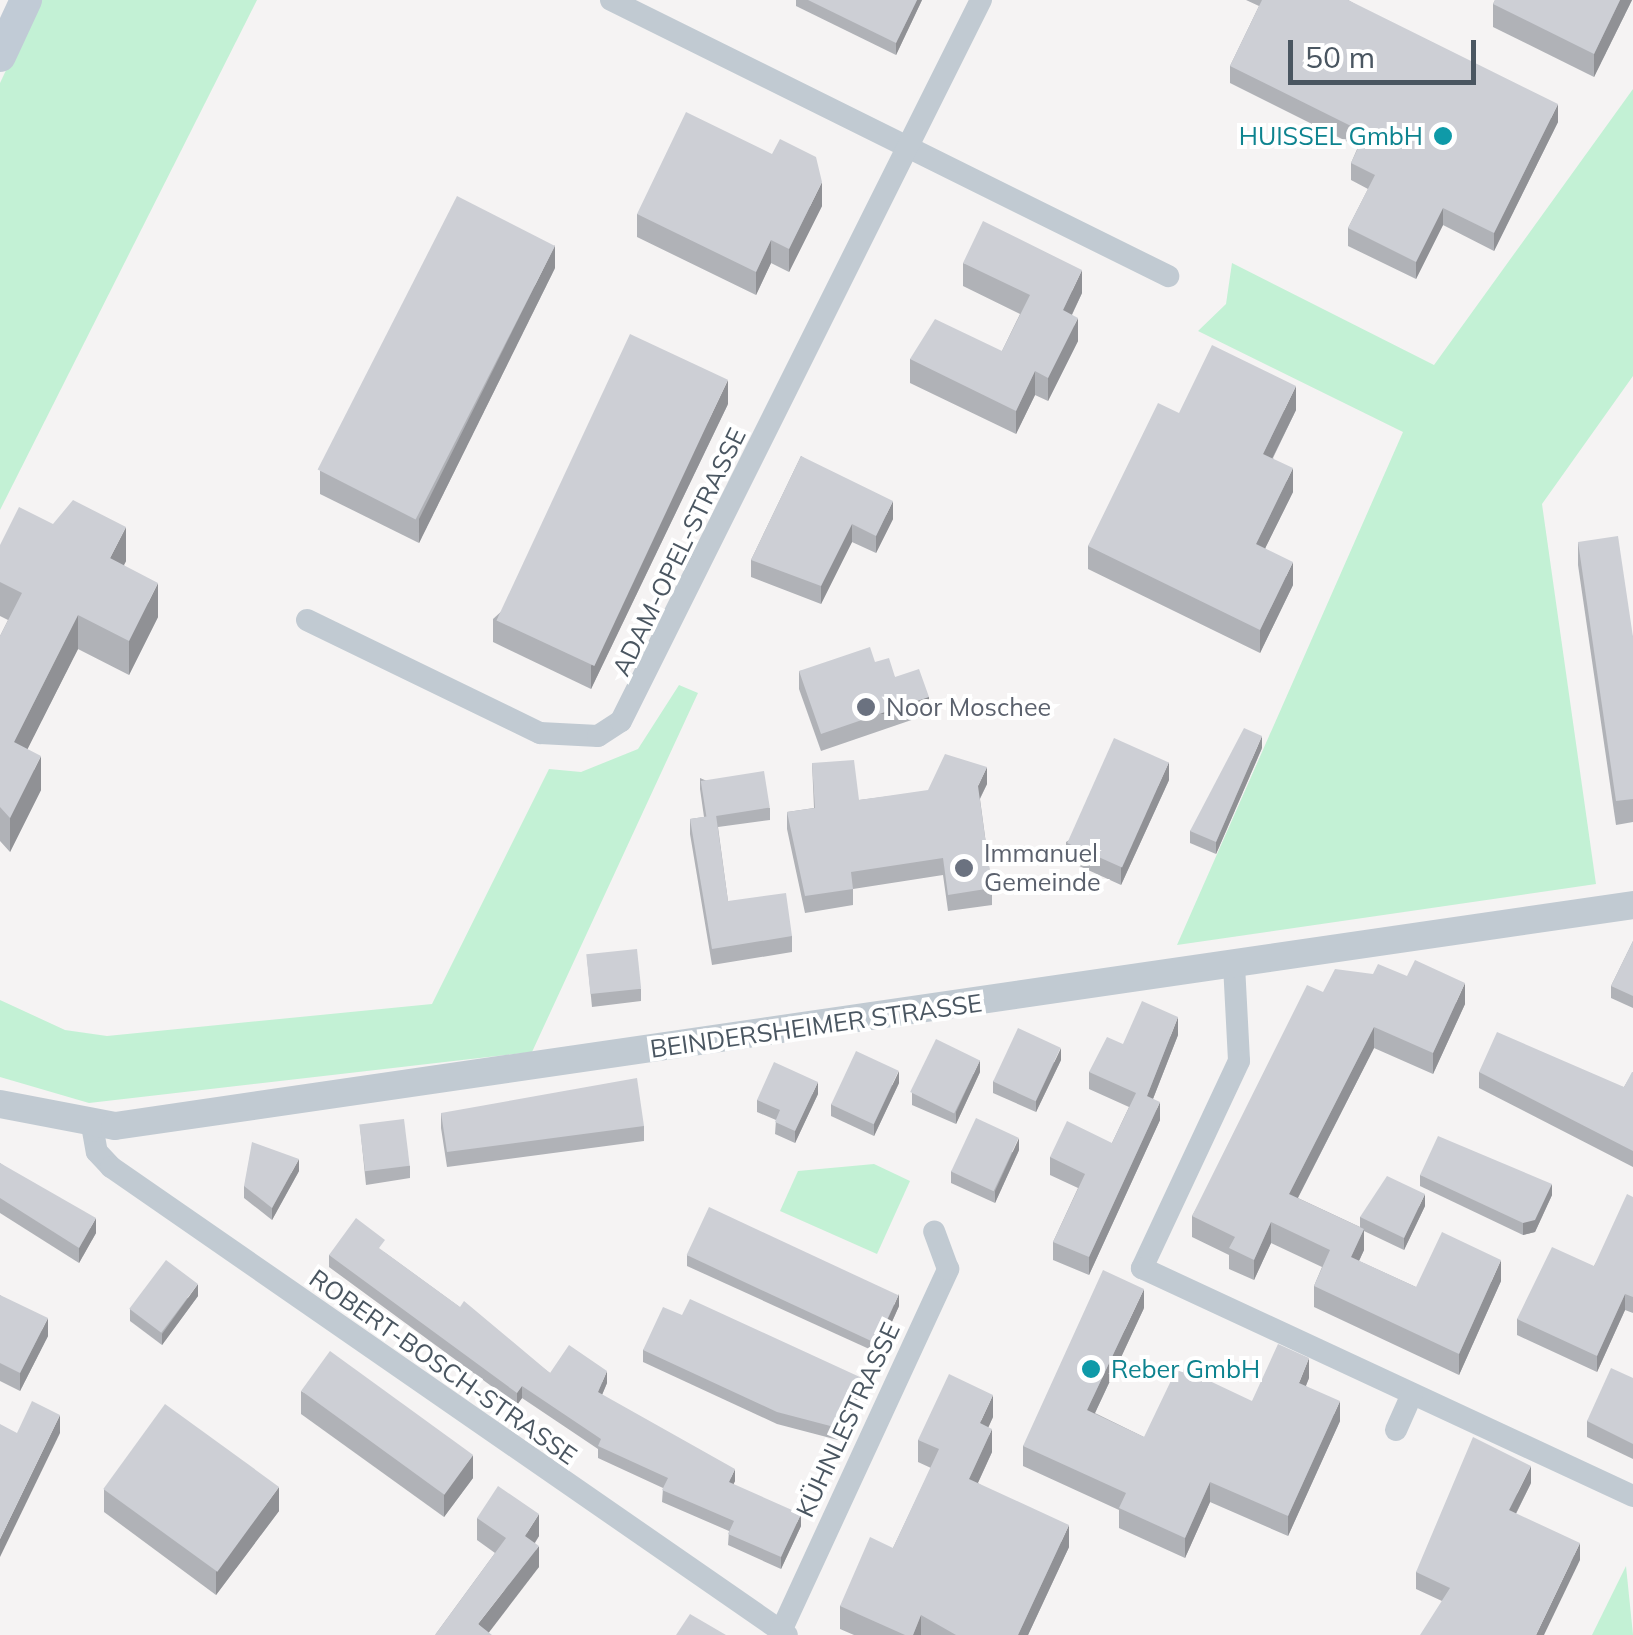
<!DOCTYPE html>
<meta charset="utf-8">
<style>
body{margin:0}
#map{position:relative;width:1633px;height:1635px;overflow:hidden;background:#f5f3f3;font-family:Mulish,sans-serif}
div>[style]{position:absolute}
.green>*{inset:0;background:#c3f1d5}
.minor>*{height:22px;margin:-11px;padding:0 11px;transform-origin:11px;border-radius:11px;background:#c1cad2}
.tertiary>*{height:28px;margin:-14px;padding:0 14px;transform-origin:14px;border-radius:14px;background:#c1cad2}
.secondary>*{height:32px;margin:-16px;padding:0 16px;transform-origin:16px;border-radius:16px;background:#c1cbd6}
.wall>*{inset:0;background:#b0b2b7}
.shaded-wall>*{inset:0;background:#909195;transform-origin:0 0}
.building>*{inset:0;background:#cdcfd5;transform-origin:0 0}
.dots>*{width:28px;height:28px;translate:-50% -50%;box-sizing:border-box;border:5px solid #fff;border-radius:50%}
span{translate:-50% -50%;white-space:nowrap;text-align:center;line-height:1.15;-webkit-text-stroke:8px #fff;paint-order:stroke}
.culture-label{font-size:25px;color:#0d838f}
.right{translate:-100% -50%;text-align:right}
.left{translate:0 -50%;text-align:left}
.street-label{font-size:25px;color:#4a5661}
.worship-label{font-size:25px;color:#5b616d}
.scale{position:absolute;left:1288px;top:40px;width:188px;height:45px;box-sizing:border-box;border:5px solid #4a5661;border-top:0;padding-left:12px;font-size:30px;line-height:35px;white-space:nowrap;color:#4a5661;-webkit-text-stroke:8px #fff;paint-order:stroke}
</style>
<div id="map">
<div class="green">
<i style="clip-path:polygon(39px 0,257px 0,0 510px,0 83px)"></i>
<i style="clip-path:polygon(1633px 89px,1633px 376px,1542px 504px,1596px 884px,1177px 945px,1403px 432px,1198px 331px,1226px 304px,1232px 263px,1434px 365px)"></i>
<i style="clip-path:polygon(679px 685px,698px 693px,532px 1052px,89px 1103px,0 1077px,0 1000px,65px 1030px,107px 1036px,432px 1004px,549px 769px,581px 772px,638px 749px)"></i>
<i style="clip-path:polygon(874px 1164px,910px 1181px,877px 1254px,780px 1211px,798px 1171px)"></i>
<i style="clip-path:polygon(1626px 1566px,1633px 1635px,1592px 1635px)"></i>
</div>
<div class="minor">
<i style="left:611px;top:0;width:622px;rotate:26.36deg"></i>
<i style="left:307px;top:620px;width:259px;rotate:25.9deg"></i>
<i style="left:540px;top:733px;width:58px;rotate:3deg"></i>
<i style="left:598px;top:736px;width:27px;rotate:-33deg"></i>
<i style="left:621px;top:721px;width:806px;rotate:-63.47deg"></i>
<i style="left:1234px;top:965px;width:96px;rotate:87deg"></i>
<i style="left:1239px;top:1061px;width:229px;rotate:115.1deg"></i>
<i style="left:1142px;top:1268px;width:541px;rotate:24.91deg"></i>
<i style="left:92px;top:1125px;width:27px;rotate:80deg"></i>
<i style="left:97px;top:1152px;width:21px;rotate:47deg"></i>
<i style="left:111px;top:1167px;width:822px;rotate:34.7deg"></i>
<i style="left:1396px;top:1430px;width:39px;rotate:-66deg"></i>
<i style="left:781px;top:1631px;width:399px;rotate:-65.2deg"></i>
<i style="left:948px;top:1269px;width:40px;rotate:-110.2deg"></i>
</div>
<div class="tertiary">
<i style="left:0;top:1104px;width:117px;rotate:10.8deg"></i>
<i style="left:115px;top:1126px;width:1534px;rotate:-8.28deg"></i>
</div>
<div class="secondary">
<i style="left:0;top:56px;width:62px;rotate:-65.1deg"></i>
</div>
<div class="wall">
<i style="clip-path:polygon(796px 0,922px 0,896px 55px,796px 6px)"></i>
<i style="clip-path:polygon(1246px 0,1348px 0,1558px 122px,1494px 251px,1443px 225px,1416px 279px,1348px 246px,1348px 228px,1368px 189px,1351px 180px,1351px 163px,1358px 147px,1230px 83px,1230px 66px,1259px 6px)"></i>
<i style="clip-path:polygon(1495px 0,1632px 0,1594px 77px,1493px 27px,1493px 4px)"></i>
<i style="clip-path:polygon(822px 206px,789px 272px,771px 263px,756px 295px,637px 237px,637px 214px)"></i>
<i style="clip-path:polygon(963px 263px,1082px 293px,1072px 315px,1078px 341px,1048px 401px,1035px 395px,1016px 434px,910px 383px,910px 359px,1002px 351px,1020px 314px,963px 286px)"></i>
<i style="clip-path:polygon(555px 268px,419px 543px,320px 494px,320px 471px)"></i>
<i style="clip-path:polygon(728px 404px,591px 689px,493px 642px,493px 619px)"></i>
<i style="clip-path:polygon(1296px 410px,1273px 458px,1293px 492px,1265px 548px,1293px 585px,1260px 653px,1088px 569px,1088px 546px,1179px 413px)"></i>
<i style="clip-path:polygon(801px 456px,893px 519px,876px 553px,852px 542px,821px 604px,751px 577px,751px 560px)"></i>
<i style="clip-path:polygon(1578px 542px,1633px 637px,1633px 822px,1616px 825px,1578px 565px)"></i>
<i style="clip-path:polygon(0 545px,126px 561px,124px 565px,158px 617px,129px 675px,78px 649px,27px 749px,41px 790px,10px 852px,0 841px,0 636px,8px 620px,0 616px)"></i>
<i style="clip-path:polygon(875px 662px,895px 677px,929px 714px,821px 751px,799px 689px,799px 671px)"></i>
<i style="clip-path:polygon(1262px 748px,1216px 854px,1190px 843px,1190px 831px)"></i>
<i style="clip-path:polygon(812px 763px,859px 800px,987px 784px,980px 799px,992px 888px,992px 905px,948px 911px,943px 875px,853px 889px,853px 905px,805px 913px,787px 829px,787px 812px,814px 808px)"></i>
<i style="clip-path:polygon(700px 778px,770px 808px,770px 820px,718px 827px,728px 901px,792px 936px,792px 952px,712px 965px,690px 834px,690px 819px,704px 817px,700px 789px)"></i>
<i style="clip-path:polygon(1169px 780px,1121px 885px,1066px 860px,1066px 842px)"></i>
<i style="clip-path:polygon(1633px 941px,1633px 1008px,1611px 998px,1611px 986px)"></i>
<i style="clip-path:polygon(587px 957px,641px 989px,641px 1001px,592px 1007px)"></i>
<i style="clip-path:polygon(1323px 992px,1465px 1004px,1433px 1074px,1374px 1048px,1298px 1198px,1360px 1227px,1360px 1217px,1425px 1206px,1404px 1250px,1364px 1231px,1364px 1250px,1359px 1261px,1416px 1287px,1501px 1281px,1459px 1375px,1314px 1307px,1314px 1286px,1322px 1267px,1271px 1243px,1254px 1280px,1229px 1269px,1229px 1255px,1192px 1237px,1192px 1216px)"></i>
<i style="clip-path:polygon(1178px 1035px,1153px 1099px,1160px 1120px,1089px 1275px,1053px 1260px,1053px 1242px,1078px 1188px,1050px 1175px,1050px 1157px,1112px 1143px,1129px 1107px,1089px 1089px,1089px 1072px,1123px 1044px)"></i>
<i style="clip-path:polygon(1061px 1060px,1036px 1112px,993px 1093px,993px 1081px)"></i>
<i style="clip-path:polygon(980px 1072px,956px 1124px,912px 1105px,912px 1093px)"></i>
<i style="clip-path:polygon(1479px 1072px,1624px 1087px,1633px 1072px,1633px 1167px,1479px 1088px)"></i>
<i style="clip-path:polygon(899px 1083px,874px 1136px,831px 1116px,831px 1104px)"></i>
<i style="clip-path:polygon(818px 1094px,795px 1143px,775px 1134px,776px 1120px,757px 1112px,757px 1100px)"></i>
<i style="clip-path:polygon(441px 1113px,644px 1126px,644px 1141px,447px 1167px,441px 1128px)"></i>
<i style="clip-path:polygon(360px 1126px,410px 1166px,410px 1178px,366px 1185px)"></i>
<i style="clip-path:polygon(1019px 1150px,995px 1203px,951px 1183px,951px 1171px)"></i>
<i style="clip-path:polygon(0 1163px,96px 1233px,79px 1263px,0 1213px)"></i>
<i style="clip-path:polygon(299px 1171px,272px 1220px,244px 1198px,244px 1186px)"></i>
<i style="clip-path:polygon(1420px 1175px,1552px 1195px,1535px 1232px,1523px 1235px,1420px 1186px)"></i>
<i style="clip-path:polygon(1633px 1197px,1633px 1313px,1625px 1310px,1597px 1372px,1517px 1335px,1517px 1319px,1594px 1266px)"></i>
<i style="clip-path:polygon(384px 1252px,550px 1373px,607px 1383px,602px 1395px,735px 1481px,733px 1484px,801px 1526px,781px 1569px,728px 1545px,729px 1531px,662px 1502px,663px 1488px,598px 1458px,598px 1449px,522px 1398px,517px 1405px,329px 1267px,329px 1255px)"></i>
<i style="clip-path:polygon(687px 1255px,899px 1306px,878px 1353px,687px 1266px)"></i>
<i style="clip-path:polygon(0 1295px,48px 1336px,20px 1391px,0 1381px)"></i>
<i style="clip-path:polygon(198px 1296px,162px 1345px,130px 1321px,130px 1309px)"></i>
<i style="clip-path:polygon(1144px 1308px,1095px 1413px,1144px 1437px,1252px 1401px,1309px 1378px,1306px 1386px,1340px 1421px,1288px 1536px,1210px 1502px,1185px 1558px,1119px 1528px,1119px 1510px,1023px 1466px,1023px 1446px)"></i>
<i style="clip-path:polygon(682px 1315px,862px 1390px,838px 1440px,777px 1424px,643px 1362px,643px 1350px)"></i>
<i style="clip-path:polygon(1633px 1378px,1633px 1459px,1587px 1437px,1587px 1421px)"></i>
<i style="clip-path:polygon(301px 1391px,473px 1478px,444px 1517px,301px 1414px)"></i>
<i style="clip-path:polygon(993px 1417px,988px 1427px,992px 1452px,978px 1483px,1069px 1547px,1028px 1635px,854px 1635px,840px 1629px,840px 1606px,893px 1548px,931px 1468px,918px 1462px,918px 1440px)"></i>
<i style="clip-path:polygon(1531px 1483px,1516px 1514px,1580px 1560px,1442px 1601px,1416px 1589px,1416px 1572px)"></i>
<i style="clip-path:polygon(104px 1489px,279px 1511px,216px 1595px,104px 1512px)"></i>
<i style="clip-path:polygon(477px 1518px,539px 1536px,535px 1543px,539px 1567px,435px 1635px,495px 1553px,477px 1540px)"></i>
</div>
<div class="shaded-wall">
<i style="clip-path:polygon(917px 0,922px 0,896px 55px,896px 43px)"></i>
<i style="clip-path:polygon(1620px 0,1632px 0,1594px 77px,1594px 54px)"></i>
<i style="clip-path:polygon(1558px 104px,1558px 122px,1494px 251px,1494px 233px)"></i>
<i style="clip-path:polygon(822px 182px,822px 206px,789px 272px,789px 249px)"></i>
<i style="clip-path:polygon(1443px 208px,1443px 225px,1416px 279px,1416px 262px)"></i>
<i style="clip-path:polygon(771px 240px,771px 263px,756px 295px,756px 272px)"></i>
<i style="clip-path:polygon(555px 245px,555px 268px,419px 543px,419px 519px)"></i>
<i style="clip-path:polygon(1082px 270px,1082px 293px,1063px 333px,1063px 310px)"></i>
<i style="clip-path:polygon(1078px 318px,1078px 341px,1048px 401px,1048px 378px)"></i>
<i style="clip-path:polygon(1035px 371px,1035px 395px,1016px 434px,1016px 411px)"></i>
<i style="clip-path:polygon(728px 380px,728px 404px,591px 689px,591px 666px)"></i>
<i style="clip-path:polygon(1296px 386px,1296px 410px,1263px 477px,1263px 454px)"></i>
<i style="clip-path:polygon(1293px 468px,1293px 492px,1256px 567px,1256px 544px)"></i>
<i style="clip-path:polygon(893px 501px,893px 519px,876px 553px,876px 536px)"></i>
<i style="clip-path:polygon(852px 524px,852px 542px,821px 604px,821px 586px)"></i>
<i style="clip-path:polygon(126px 527px,126px 561px,110px 592px,110px 558px)"></i>
<i style="clip-path:polygon(1293px 562px,1293px 585px,1260px 653px,1260px 630px)"></i>
<i style="clip-path:polygon(158px 583px,158px 617px,129px 675px,129px 641px)"></i>
<i style="clip-path:polygon(78px 615px,78px 649px,14px 776px,14px 742px)"></i>
<i style="left:929px;top:697px;width:17px;height:114px;rotate:90deg"></i>
<i style="clip-path:polygon(1262px 736px,1262px 748px,1216px 854px,1216px 842px)"></i>
<i style="clip-path:polygon(41px 756px,41px 790px,10px 852px,10px 818px)"></i>
<i style="clip-path:polygon(1169px 762px,1169px 780px,1121px 885px,1121px 867px)"></i>
<i style="clip-path:polygon(987px 767px,987px 784px,978px 802px,978px 786px)"></i>
<i style="clip-path:polygon(1465px 983px,1465px 1004px,1433px 1074px,1433px 1053px)"></i>
<i style="clip-path:polygon(1178px 1017px,1178px 1035px,1147px 1114px,1147px 1096px)"></i>
<i style="clip-path:polygon(1374px 1027px,1374px 1048px,1289px 1215px,1289px 1194px)"></i>
<i style="clip-path:polygon(1061px 1048px,1061px 1060px,1036px 1112px,1036px 1101px)"></i>
<i style="clip-path:polygon(980px 1060px,980px 1072px,956px 1124px,956px 1112px)"></i>
<i style="clip-path:polygon(899px 1071px,899px 1083px,874px 1136px,874px 1124px)"></i>
<i style="clip-path:polygon(818px 1082px,818px 1094px,795px 1143px,795px 1131px)"></i>
<i style="clip-path:polygon(1160px 1102px,1160px 1120px,1089px 1275px,1089px 1257px)"></i>
<i style="clip-path:polygon(1019px 1138px,1019px 1150px,995px 1203px,995px 1191px)"></i>
<i style="clip-path:polygon(299px 1159px,299px 1171px,272px 1220px,272px 1208px)"></i>
<i style="clip-path:polygon(1552px 1184px,1552px 1195px,1535px 1232px,1523px 1235px,1523px 1223px)"></i>
<i style="clip-path:polygon(1425px 1194px,1425px 1206px,1404px 1250px,1404px 1238px)"></i>
<i style="clip-path:polygon(96px 1218px,96px 1233px,79px 1263px,79px 1248px)"></i>
<i style="clip-path:polygon(1271px 1222px,1271px 1243px,1254px 1280px,1254px 1260px)"></i>
<i style="clip-path:polygon(1364px 1229px,1364px 1250px,1351px 1278px,1351px 1257px)"></i>
<i style="clip-path:polygon(1501px 1260px,1501px 1281px,1459px 1375px,1459px 1354px)"></i>
<i style="clip-path:polygon(198px 1284px,198px 1296px,162px 1345px,162px 1334px)"></i>
<i style="clip-path:polygon(1144px 1289px,1144px 1308px,1087px 1430px,1087px 1410px)"></i>
<i style="clip-path:polygon(899px 1294px,899px 1306px,878px 1353px,878px 1341px)"></i>
<i style="clip-path:polygon(1625px 1294px,1625px 1310px,1597px 1372px,1597px 1356px)"></i>
<i style="clip-path:polygon(48px 1318px,48px 1336px,20px 1391px,20px 1373px)"></i>
<i style="clip-path:polygon(1309px 1358px,1309px 1378px,1299px 1402px,1299px 1383px)"></i>
<i style="clip-path:polygon(607px 1371px,607px 1383px,598px 1404px,598px 1392px)"></i>
<i style="clip-path:polygon(862px 1378px,862px 1390px,838px 1440px,838px 1428px)"></i>
<i style="clip-path:polygon(522px 1386px,522px 1398px,517px 1405px,517px 1393px)"></i>
<i style="clip-path:polygon(993px 1395px,993px 1417px,980px 1446px,980px 1423px)"></i>
<i style="clip-path:polygon(1340px 1401px,1340px 1421px,1288px 1536px,1288px 1516px)"></i>
<i style="clip-path:polygon(60px 1415px,60px 1433px,0 1557px,0 1539px)"></i>
<i style="clip-path:polygon(992px 1429px,992px 1452px,969px 1502px,969px 1479px)"></i>
<i style="clip-path:polygon(473px 1455px,473px 1478px,444px 1517px,444px 1493px)"></i>
<i style="clip-path:polygon(1531px 1466px,1531px 1483px,1509px 1527px,1509px 1510px)"></i>
<i style="clip-path:polygon(735px 1469px,735px 1481px,729px 1494px,729px 1482px)"></i>
<i style="clip-path:polygon(1210px 1482px,1210px 1502px,1185px 1558px,1185px 1538px)"></i>
<i style="clip-path:polygon(279px 1487px,279px 1511px,216px 1595px,216px 1572px)"></i>
<i style="clip-path:polygon(539px 1514px,539px 1536px,525px 1557px,525px 1536px)"></i>
<i style="clip-path:polygon(801px 1514px,801px 1526px,781px 1569px,781px 1557px)"></i>
<i style="clip-path:polygon(1069px 1525px,1069px 1547px,1028px 1635px,1018px 1635px)"></i>
<i style="clip-path:polygon(1580px 1543px,1580px 1560px,1544px 1635px,1536px 1635px)"></i>
<i style="clip-path:polygon(539px 1546px,539px 1567px,487px 1635px,478px 1624px)"></i>
<i style="clip-path:polygon(921px 1615px,921px 1635px,913px 1635px)"></i>
</div>
<div class="building">
<i style="clip-path:polygon(808px 0,917px 0,896px 43px)"></i>
<i style="clip-path:polygon(1262px 0,1348px 0,1558px 104px,1494px 233px,1443px 208px,1416px 262px,1348px 228px,1375px 175px,1351px 163px,1365px 133px,1230px 66px)"></i>
<i style="clip-path:polygon(1495px 0,1620px 0,1594px 54px,1493px 4px)"></i>
<i style="clip-path:polygon(686px 112px,772px 154px,780px 139px,816px 157px,822px 182px,789px 249px,771px 240px,756px 272px,637px 214px)"></i>
<i style="left:457px;top:196px;width:110px;height:307px;rotate:27deg"></i>
<i style="clip-path:polygon(983px 221px,1082px 270px,1063px 310px,1078px 318px,1048px 378px,1035px 371px,1016px 411px,910px 359px,935px 319px,1002px 351px,1030px 295px,963px 263px)"></i>
<i style="left:630px;top:334px;width:108px;height:316px;rotate:25deg"></i>
<i style="clip-path:polygon(1212px 345px,1296px 386px,1263px 454px,1293px 468px,1256px 544px,1293px 562px,1260px 630px,1088px 546px,1158px 403px,1179px 413px)"></i>
<i style="clip-path:polygon(801px 456px,893px 501px,876px 536px,852px 524px,821px 586px,751px 560px)"></i>
<i style="clip-path:polygon(73px 500px,126px 527px,110px 558px,158px 583px,129px 641px,78px 615px,14px 742px,41px 756px,10px 818px,0 807px,0 636px,22px 593px,0 582px,0 545px,19px 507px,53px 524px)"></i>
<i style="clip-path:polygon(1618px 536px,1633px 637px,1633px 799px,1616px 801px,1578px 542px)"></i>
<i style="clip-path:polygon(870px 647px,875px 662px,889px 658px,895px 677px,919px 669px,929px 697px,821px 734px,799px 671px)"></i>
<i style="clip-path:polygon(1244px 728px,1262px 736px,1216px 842px,1190px 831px)"></i>
<i style="left:1114px;top:738px;width:60px;height:115px;rotate:24deg"></i>
<i style="clip-path:polygon(945px 754px,987px 767px,978px 786px,992px 888px,948px 895px,943px 858px,851px 872px,853px 889px,805px 896px,787px 812px,815px 808px,812px 763px,854px 760px,859px 800px,928px 790px)"></i>
<i style="left:764px;top:771px;width:37px;height:64px;rotate:81deg"></i>
<i style="clip-path:polygon(716px 815px,728px 901px,786px 893px,792px 936px,712px 949px,690px 819px)"></i>
<i style="clip-path:polygon(1633px 941px,1633px 996px,1611px 986px)"></i>
<i style="left:637px;top:949px;width:40px;height:51px;rotate:84deg"></i>
<i style="clip-path:polygon(1415px 960px,1465px 983px,1433px 1053px,1374px 1027px,1289px 1194px,1364px 1229px,1351px 1257px,1416px 1287px,1442px 1232px,1501px 1260px,1459px 1354px,1314px 1286px,1330px 1250px,1271px 1222px,1254px 1260px,1229px 1248px,1235px 1237px,1192px 1216px,1307px 985px,1323px 992px,1335px 969px,1373px 974px,1378px 964px,1407px 976px)"></i>
<i style="clip-path:polygon(1142px 1001px,1178px 1017px,1147px 1096px,1160px 1102px,1089px 1257px,1053px 1242px,1085px 1174px,1050px 1157px,1067px 1121px,1112px 1143px,1136px 1093px,1089px 1072px,1107px 1037px,1123px 1044px)"></i>
<i style="left:1018px;top:1028px;width:47px;height:59px;rotate:25deg"></i>
<i style="clip-path:polygon(1497px 1032px,1624px 1087px,1632px 1072px,1633px 1072px,1633px 1151px,1479px 1072px)"></i>
<i style="left:936px;top:1039px;width:49px;height:59px;rotate:26deg"></i>
<i style="left:856px;top:1051px;width:47px;height:59px;rotate:25deg"></i>
<i style="clip-path:polygon(774px 1062px,818px 1082px,795px 1131px,775px 1122px,780px 1110px,757px 1100px)"></i>
<i style="clip-path:polygon(637px 1078px,644px 1126px,447px 1152px,441px 1113px)"></i>
<i style="left:976px;top:1118px;width:47px;height:59px;rotate:25deg"></i>
<i style="left:404px;top:1119px;width:47px;height:45px;rotate:83deg"></i>
<i style="clip-path:polygon(1438px 1136px,1552px 1184px,1535px 1220px,1523px 1223px,1420px 1175px)"></i>
<i style="clip-path:polygon(252px 1142px,299px 1159px,272px 1208px,244px 1186px)"></i>
<i style="clip-path:polygon(0 1163px,96px 1218px,79px 1248px,0 1198px)"></i>
<i style="clip-path:polygon(1387px 1176px,1425px 1194px,1404px 1238px,1360px 1217px)"></i>
<i style="clip-path:polygon(1627px 1194px,1633px 1197px,1633px 1297px,1625px 1294px,1597px 1356px,1517px 1319px,1552px 1247px,1594px 1266px)"></i>
<i style="left:709px;top:1207px;width:209px;height:53px;rotate:25deg"></i>
<i style="clip-path:polygon(356px 1218px,385px 1240px,379px 1248px,460px 1307px,464px 1301px,550px 1373px,569px 1345px,607px 1371px,598px 1392px,735px 1469px,729px 1482px,801px 1514px,781px 1557px,728px 1534px,734px 1521px,662px 1490px,668px 1478px,598px 1446px,601px 1439px,522px 1386px,517px 1393px,329px 1255px)"></i>
<i style="left:166px;top:1260px;width:40px;height:61px;rotate:37deg"></i>
<i style="clip-path:polygon(1103px 1270px,1144px 1289px,1087px 1410px,1144px 1437px,1178px 1366px,1252px 1401px,1278px 1344px,1309px 1358px,1299px 1383px,1340px 1401px,1288px 1516px,1210px 1482px,1185px 1538px,1119px 1508px,1126px 1493px,1023px 1446px)"></i>
<i style="clip-path:polygon(0 1295px,48px 1318px,20px 1373px,0 1363px)"></i>
<i style="clip-path:polygon(690px 1299px,862px 1378px,838px 1428px,777px 1412px,643px 1350px,663px 1307px,682px 1315px)"></i>
<i style="left:330px;top:1351px;width:177px;height:49px;rotate:36deg"></i>
<i style="clip-path:polygon(1611px 1368px,1633px 1378px,1633px 1444px,1587px 1421px)"></i>
<i style="clip-path:polygon(949px 1374px,993px 1395px,980px 1423px,992px 1429px,969px 1479px,1069px 1525px,1018px 1635px,956px 1635px,921px 1615px,913px 1635px,905px 1635px,840px 1606px,870px 1537px,893px 1548px,939px 1449px,918px 1440px)"></i>
<i style="clip-path:polygon(32px 1401px,60px 1415px,0 1539px,0 1424px,17px 1433px)"></i>
<i style="left:165px;top:1404px;width:141px;height:105px;rotate:36deg"></i>
<i style="clip-path:polygon(1473px 1437px,1531px 1466px,1509px 1510px,1580px 1543px,1536px 1635px,1420px 1635px,1450px 1588px,1416px 1572px)"></i>
<i style="clip-path:polygon(498px 1486px,539px 1514px,525px 1536px,539px 1546px,478px 1624px,492px 1635px,435px 1635px,506px 1538px,477px 1518px)"></i>
<i style="clip-path:polygon(690px 1614px,726px 1635px,676px 1635px)"></i>
</div>
<div class="dots">
<i style="left:1443px;top:136px;background:#0f9aa8"></i>
<i style="left:866px;top:707px;background:#6b7280"></i>
<i style="left:964px;top:868px;background:#6b7280"></i>
<i style="left:1091px;top:1369px;background:#0f9aa8"></i>
</div>
<div class="culture-label">
<span class="right" style="left:1423px;top:136px">HUISSEL GmbH</span>
<span class="left" style="left:1111px;top:1369px">Reber GmbH</span>
</div>
<div class="street-label">
<span style="left:679px;top:552px;rotate:-64deg">ADAM-OPEL-STRASSE</span>
<span style="left:816px;top:1026px;rotate:-8deg">BEINDERSHEIMER STRASSE</span>
<span style="left:443px;top:1367px;rotate:35deg">ROBERT-BOSCH-STRASSE</span>
<span style="left:848px;top:1420px;rotate:-65deg">KÜHNLESTRASSE</span>
</div>
<div class="worship-label">
<span class="left" style="left:886px;top:707px">Noor Moschee</span>
<span class="left" style="left:984px;top:868px">Immanuel<br>Gemeinde</span>
</div>
<div class="scale">50 m</div>
</div>
